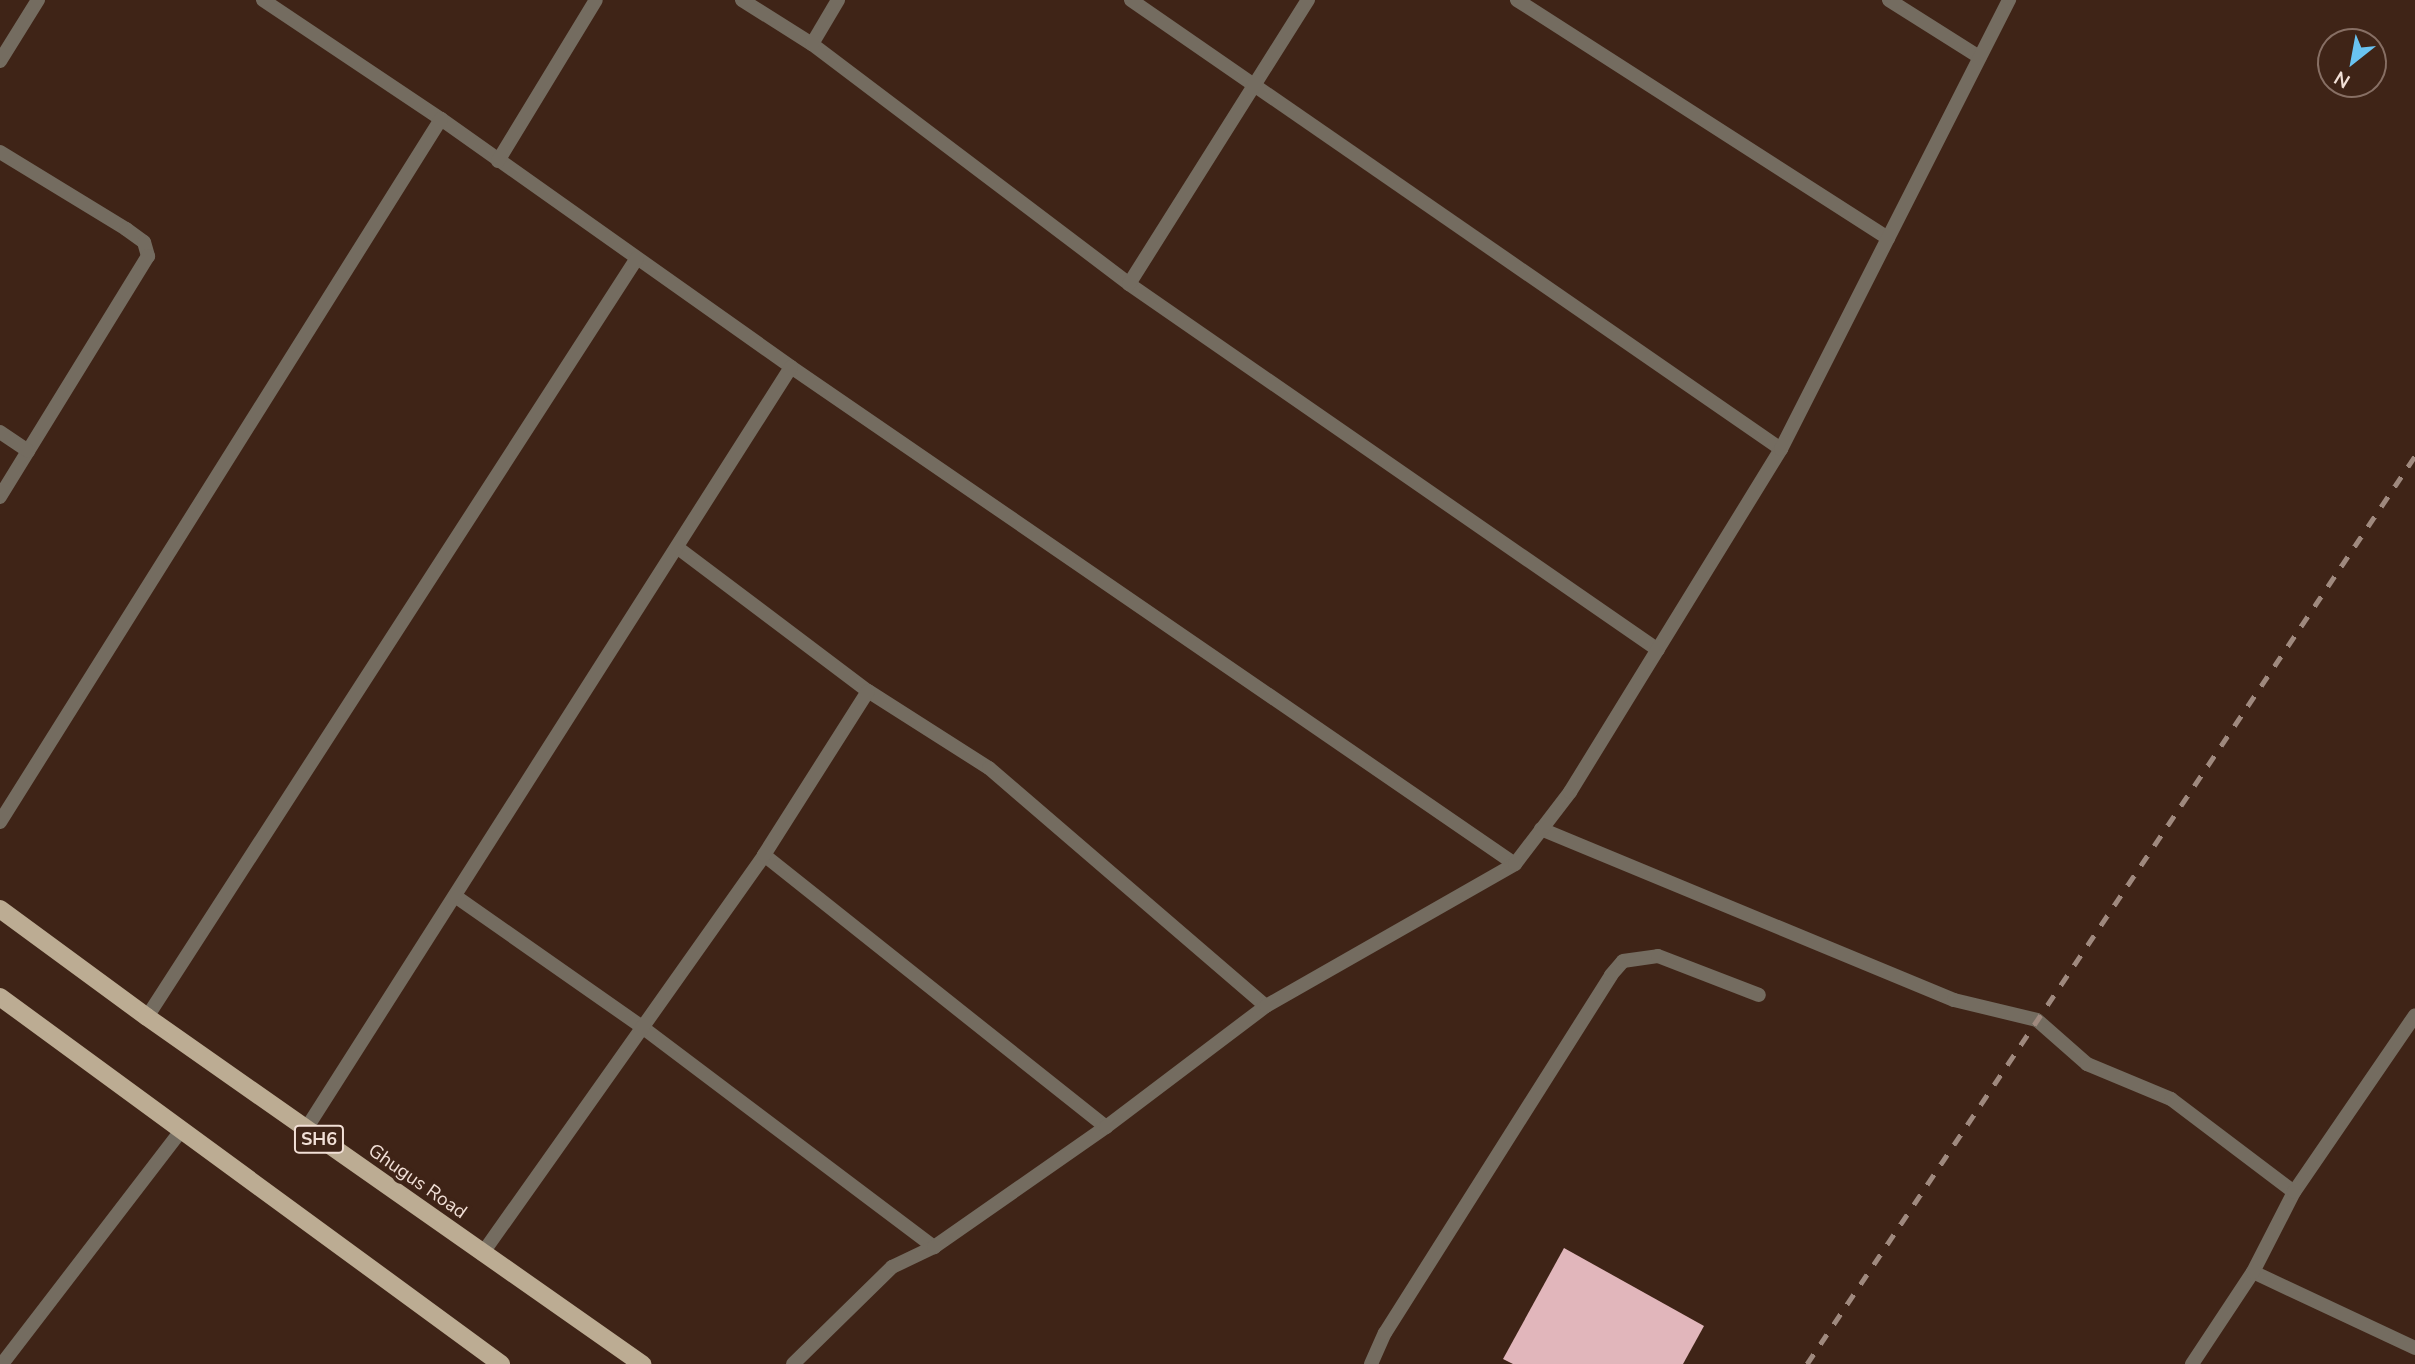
<!DOCTYPE html>
<style>
body{margin:0}
#map{position:relative;width:2415px;height:1364px;overflow:hidden;background:#3f2417;font-family:"Nunito Sans",sans-serif}
div>[style]{position:absolute}
.building>*{inset:0;background:#e1b6bb}
.service>*{height:14px;margin:-7px;padding:0 7px;transform-origin:7px;border-radius:7px;background:#746c60}
.minor>*{height:14px;margin:-7px;padding:0 7px;transform-origin:7px;border-radius:7px;background:#746c60}
.tertiary>*{height:14px;margin:-7px;padding:0 7px;transform-origin:7px;border-radius:7px;background:#746c60}
.primary>*{height:18px;margin:-9px;padding:0 9px;transform-origin:9px;border-radius:9px;background:#bcac93}
.rail>*{height:5px;margin-top:-2.5px;transform-origin:0;background:repeating-linear-gradient(90deg,#9f897e 0 12px,transparent 0 24px)}
span{translate:-50% -50%;white-space:nowrap;text-align:center;line-height:1.15;-webkit-text-stroke:7px #3f2417;paint-order:stroke}
.shield-label span{padding:2px 5px;background:#3f2417;border:2px solid;border-radius:5px;-webkit-text-stroke-width:0}
.shield-label{font-size:18px;color:#f2e0d7;font-weight:700}
.street-label{font-size:19px;color:#f2e0d7}
.north{position:absolute;left:2317px;top:28px;width:70px;height:70px;box-sizing:border-box;background:#3f2417;border:2px solid #876f64;border-radius:50%;rotate:211deg;font-size:19px;font-weight:700;line-height:28px;text-align:center;color:#f2e0d7}
.north::after{content:'';display:block;margin:auto;width:24px;height:32px;background:#69c3f1;clip-path:polygon(50% 0,100% 100%,50% 72%,0 100%)}
</style>
<div id="map">
<div class="building">
<i style="clip-path:polygon(1564px 1248px,1704px 1326px,1683px 1364px,1513px 1364px,1503px 1359px)"></i>
</div>
<div class="service">
<i style="left:1541px;top:829px;width:447px;rotate:22.5deg"></i>
<i style="left:1954px;top:1000px;width:85px;rotate:13.5deg"></i>
<i style="left:2037px;top:1020px;width:67px;rotate:41.3deg"></i>
<i style="left:2087px;top:1064px;width:91px;rotate:22.6deg"></i>
<i style="left:2171px;top:1099px;width:154px;rotate:37.1deg"></i>
<i style="left:1371px;top:1364px;width:34px;rotate:-66deg"></i>
<i style="left:1385px;top:1333px;width:423px;rotate:-57.7deg"></i>
<i style="left:1611px;top:975px;width:18px;rotate:-49deg"></i>
<i style="left:1623px;top:961px;width:35px;rotate:-8deg"></i>
<i style="left:1658px;top:956px;width:108px;rotate:21.1deg"></i>
</div>
<div class="minor">
<i style="left:263px;top:0;width:214px;rotate:33.8deg"></i>
<i style="left:441px;top:119px;width:429px;rotate:35.3deg"></i>
<i style="left:791px;top:367px;width:878px;rotate:34.47deg"></i>
<i style="left:742px;top:0;width:83px;rotate:32.2deg"></i>
<i style="left:812px;top:44px;width:398px;rotate:37.1deg"></i>
<i style="left:1129px;top:284px;width:643px;rotate:34.68deg"></i>
<i style="left:1131px;top:0;width:790px;rotate:34.64deg"></i>
<i style="left:1517px;top:0;width:441px;rotate:32.7deg"></i>
<i style="left:1889px;top:0;width:107px;rotate:32.3deg"></i>
<i style="left:812px;top:44px;width:51px;rotate:-59.4deg"></i>
<i style="left:0;top:61px;width:72px;rotate:-58.1deg"></i>
<i style="left:0;top:152px;width:148px;rotate:31.4deg"></i>
<i style="left:126px;top:229px;width:22px;rotate:36deg"></i>
<i style="left:144px;top:242px;width:15px;rotate:74deg"></i>
<i style="left:148px;top:256px;width:283px;rotate:121.6deg"></i>
<i style="left:498px;top:161px;width:188px;rotate:-58.7deg"></i>
<i style="left:1129px;top:284px;width:336px;rotate:-57.8deg"></i>
<i style="left:0;top:432px;width:34px;rotate:34deg"></i>
<i style="left:678px;top:548px;width:238px;rotate:37deg"></i>
<i style="left:868px;top:691px;width:143px;rotate:32.5deg"></i>
<i style="left:989px;top:768px;width:365px;rotate:40.7deg"></i>
<i style="left:0;top:822px;width:830px;rotate:-57.9deg"></i>
<i style="left:764px;top:855px;width:437px;rotate:38.5deg"></i>
<i style="left:455px;top:896px;width:228px;rotate:35deg"></i>
<i style="left:642px;top:1027px;width:366px;rotate:37deg"></i>
<i style="left:147px;top:1017px;width:903px;rotate:-57.15deg"></i>
<i style="left:306px;top:1129px;width:903px;rotate:-57.52deg"></i>
<i style="left:482px;top:1254px;width:489px;rotate:-54.7deg"></i>
<i style="left:764px;top:855px;width:194px;rotate:-57.6deg"></i>
<i style="left:2253px;top:1272px;width:179px;rotate:25.1deg"></i>
<i style="left:2px;top:1364px;width:294px;rotate:-52.5deg"></i>
<i style="left:793px;top:1364px;width:139px;rotate:-44.4deg"></i>
<i style="left:892px;top:1267px;width:47px;rotate:-25.5deg"></i>
<i style="left:934px;top:1247px;width:210px;rotate:-34.9deg"></i>
<i style="left:1106px;top:1127px;width:201px;rotate:-37.1deg"></i>
<i style="left:1266px;top:1006px;width:287px;rotate:-29.7deg"></i>
<i style="left:1515px;top:864px;width:91px;rotate:-52.6deg"></i>
<i style="left:1570px;top:792px;width:403px;rotate:-58.4deg"></i>
<i style="left:1781px;top:449px;width:504px;rotate:-63.08deg"></i>
</div>
<div class="tertiary">
<i style="left:2192px;top:1364px;width:110px;rotate:-56.5deg"></i>
<i style="left:2253px;top:1272px;width:90px;rotate:-62.9deg"></i>
<i style="left:2294px;top:1192px;width:214px;rotate:-55.6deg"></i>
</div>
<div class="primary">
<i style="left:0;top:909px;width:182px;rotate:36.3deg"></i>
<i style="left:147px;top:1017px;width:605px;rotate:35.03deg"></i>
<i style="left:0;top:997px;width:621px;rotate:36.22deg"></i>
</div>
<div class="rail">
<i style="left:1807px;top:1364px;width:1093px;rotate:-56.19deg"></i>
</div>
<div class="shield-label">
<span style="left:319px;top:1139px">SH6</span>
</div>
<div class="street-label">
<span style="left:417px;top:1182px;rotate:35deg">Ghugus Road</span>
</div>
<div class="north">N</div>
</div>
